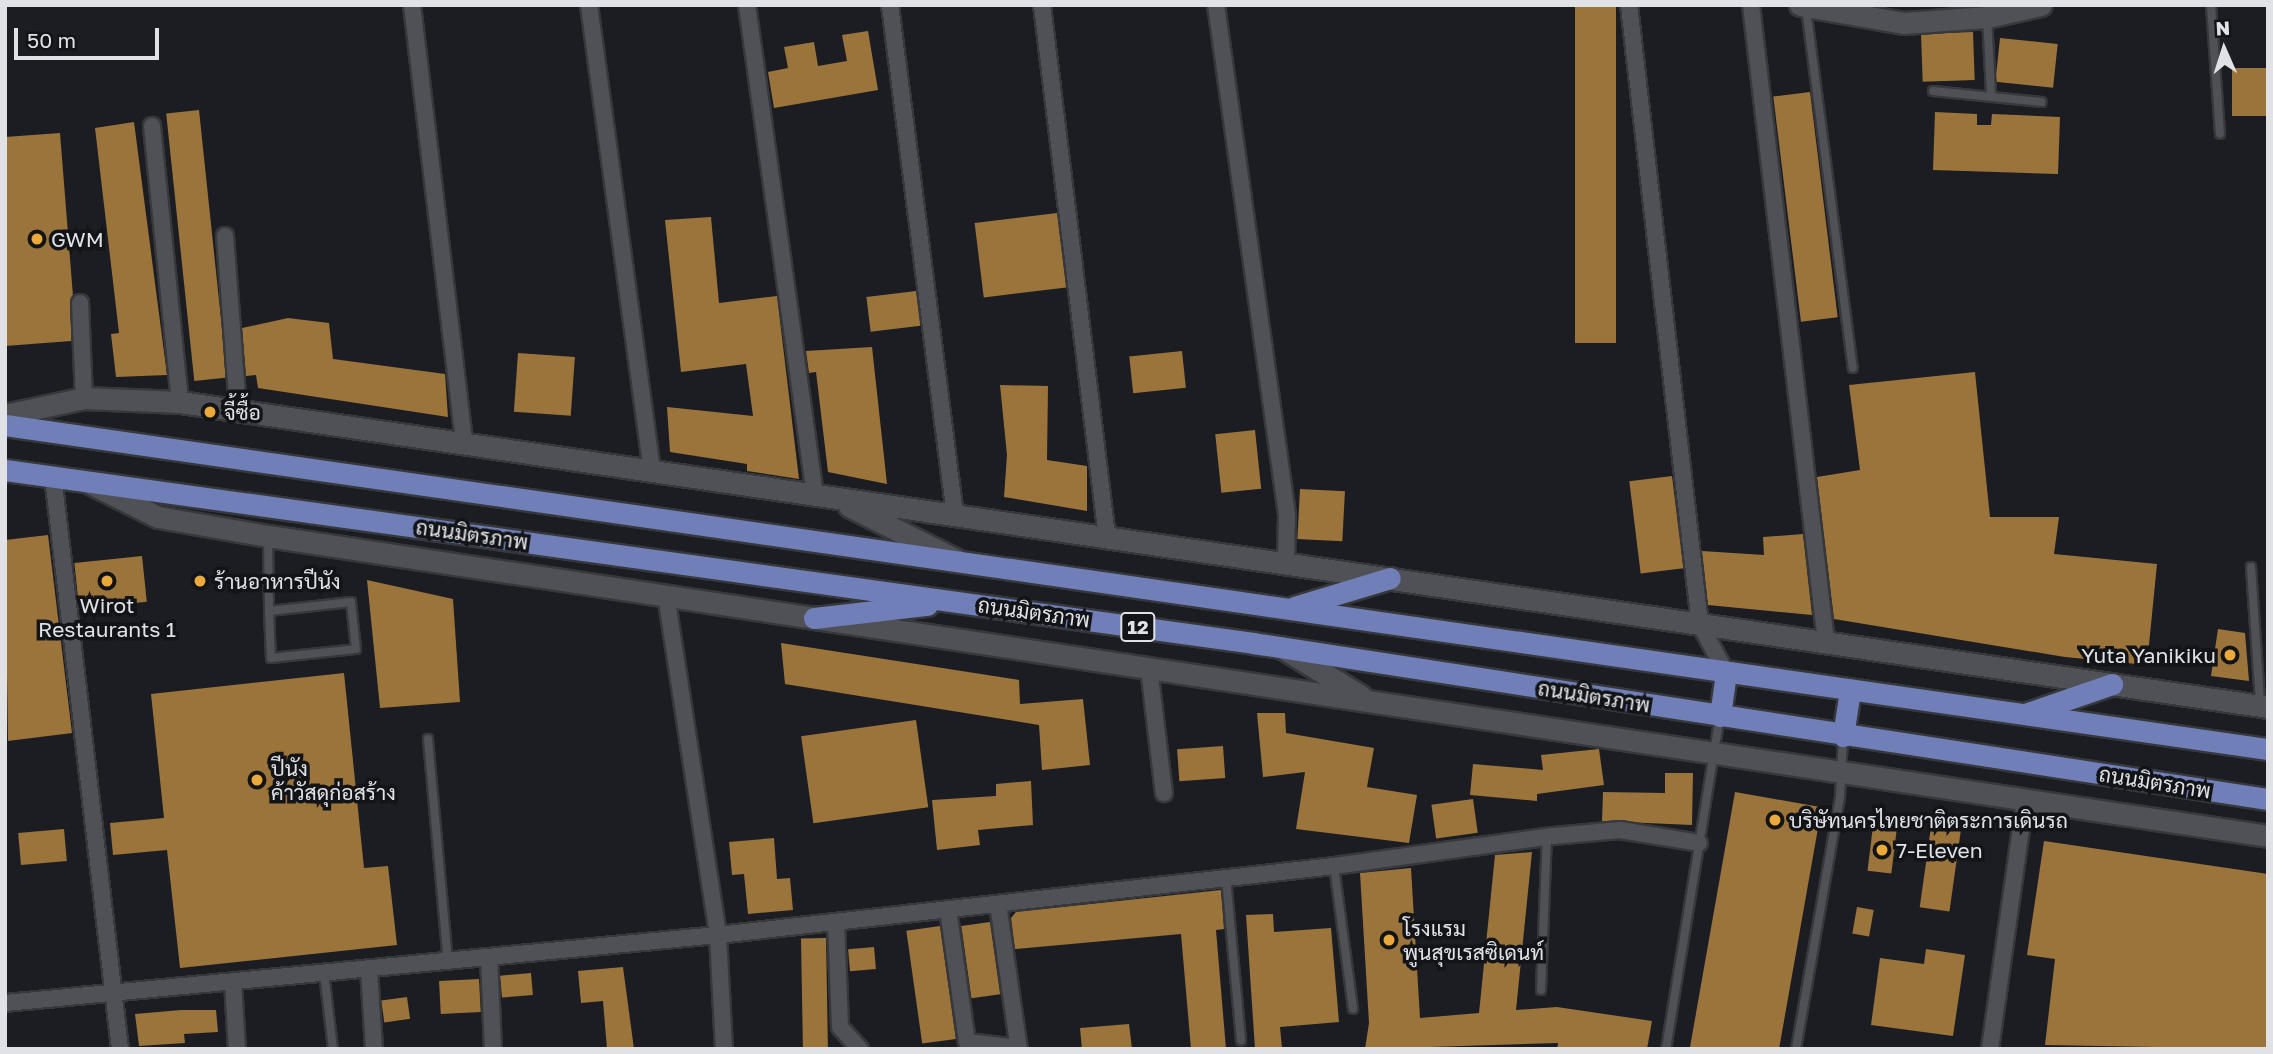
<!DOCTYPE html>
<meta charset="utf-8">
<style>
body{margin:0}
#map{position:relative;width:2273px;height:1054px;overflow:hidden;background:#1c1d22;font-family:"Golos Text",Sarabun,sans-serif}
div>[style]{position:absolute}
.building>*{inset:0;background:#9b743b;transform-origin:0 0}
.roads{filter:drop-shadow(2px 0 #37383b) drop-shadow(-2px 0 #37383b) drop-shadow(0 2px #37383b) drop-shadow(0 -2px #37383b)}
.lane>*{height:8px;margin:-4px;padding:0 4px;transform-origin:4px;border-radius:4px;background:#4f5156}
.street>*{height:16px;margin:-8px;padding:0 8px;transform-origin:8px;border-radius:8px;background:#4f5156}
.secondary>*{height:21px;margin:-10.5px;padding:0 10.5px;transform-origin:10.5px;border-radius:10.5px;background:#4f5156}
.primary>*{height:21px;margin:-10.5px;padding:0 10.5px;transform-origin:10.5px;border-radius:10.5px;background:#707fb8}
.dots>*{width:19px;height:19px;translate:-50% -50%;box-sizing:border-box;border:4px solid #131418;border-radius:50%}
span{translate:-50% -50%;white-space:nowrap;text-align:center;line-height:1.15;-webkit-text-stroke:7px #131418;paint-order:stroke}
.shield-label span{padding:2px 5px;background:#131418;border:2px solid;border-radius:5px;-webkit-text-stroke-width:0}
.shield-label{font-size:19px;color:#e1e2e5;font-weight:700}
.poi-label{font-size:21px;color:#e1e2e5}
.left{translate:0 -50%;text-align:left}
.right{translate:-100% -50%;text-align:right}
.street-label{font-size:21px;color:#e1e2e5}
.frame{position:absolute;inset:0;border:7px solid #e1e2e5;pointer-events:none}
.north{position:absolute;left:2189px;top:14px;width:70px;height:70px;-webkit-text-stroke:5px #131418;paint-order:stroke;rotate:357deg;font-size:19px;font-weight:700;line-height:28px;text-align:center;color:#e1e2e5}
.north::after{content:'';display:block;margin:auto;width:24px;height:32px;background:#e1e2e5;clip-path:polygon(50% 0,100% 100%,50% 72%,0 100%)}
.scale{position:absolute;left:14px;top:28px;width:145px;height:32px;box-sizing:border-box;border:4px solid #e1e2e5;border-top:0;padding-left:9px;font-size:21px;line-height:24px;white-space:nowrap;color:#e1e2e5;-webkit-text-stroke:5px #131418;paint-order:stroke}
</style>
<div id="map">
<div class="building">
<i style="left:1575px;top:5px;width:41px;height:338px"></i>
<i style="clip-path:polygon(868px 31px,878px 90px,774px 108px,768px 72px,788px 68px,784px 47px,814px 42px,818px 66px,847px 61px,842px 35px)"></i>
<i style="left:1973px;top:32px;width:48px;height:52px;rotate:88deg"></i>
<i style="left:2000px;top:38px;width:58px;height:44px;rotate:6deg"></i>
<i style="left:2268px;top:68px;width:48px;height:36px;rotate:90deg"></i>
<i style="left:1810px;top:92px;width:227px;height:37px;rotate:83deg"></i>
<i style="left:199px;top:110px;width:269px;height:33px;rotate:84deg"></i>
<i style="clip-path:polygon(1935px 112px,1977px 114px,1977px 125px,1991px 125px,1992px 114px,2060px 117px,2058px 174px,1933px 170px)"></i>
<i style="clip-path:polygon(134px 122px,167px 375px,116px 377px,111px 334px,119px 333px,95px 128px)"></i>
<i style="clip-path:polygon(60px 133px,73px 296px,71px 341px,5px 346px,5px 137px)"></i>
<i style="left:1057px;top:213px;width:75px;height:83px;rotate:83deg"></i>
<i style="clip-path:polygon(711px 217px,719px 303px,777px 296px,799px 479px,747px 471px,747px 464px,670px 452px,667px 407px,753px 416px,746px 364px,681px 372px,665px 220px)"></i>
<i style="left:916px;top:291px;width:35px;height:50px;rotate:83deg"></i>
<i style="clip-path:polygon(288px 318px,329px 323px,333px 359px,445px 374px,448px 417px,258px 388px,256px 375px,246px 376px,242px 328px)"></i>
<i style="clip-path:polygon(872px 347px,887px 484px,828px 472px,816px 372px,809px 373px,806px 351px)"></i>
<i style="left:1182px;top:351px;width:37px;height:53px;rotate:84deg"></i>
<i style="left:518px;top:353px;width:57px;height:59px;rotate:4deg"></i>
<i style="clip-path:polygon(1975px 372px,1990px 517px,2059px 517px,2054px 554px,2157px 564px,2147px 665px,2065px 657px,1834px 619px,1817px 477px,1860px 470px,1849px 385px)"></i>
<i style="clip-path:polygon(1000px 385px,1048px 386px,1047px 460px,1087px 466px,1087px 511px,1004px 497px,1007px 455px)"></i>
<i style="left:1255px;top:430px;width:59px;height:40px;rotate:84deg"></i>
<i style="left:1672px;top:476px;width:93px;height:43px;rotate:83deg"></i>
<i style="left:1300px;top:489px;width:45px;height:50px;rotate:3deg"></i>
<i style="clip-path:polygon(1803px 534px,1812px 615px,1708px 605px,1702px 551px,1764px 555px,1763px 537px)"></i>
<i style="clip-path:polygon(48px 535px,72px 733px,8px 741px,5px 540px)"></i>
<i style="left:142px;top:556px;width:46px;height:68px;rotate:84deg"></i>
<i style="clip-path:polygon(367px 580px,453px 599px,460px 702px,380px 708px)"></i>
<i style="clip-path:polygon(2218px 629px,2245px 633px,2249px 681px,2211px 676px)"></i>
<i style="clip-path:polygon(781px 643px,1019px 680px,1020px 704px,1083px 699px,1090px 765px,1042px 770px,1039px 725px,785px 684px)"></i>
<i style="clip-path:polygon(344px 673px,364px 868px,388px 866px,397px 945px,180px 968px,167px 850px,113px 855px,110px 823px,164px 818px,151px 694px)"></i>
<i style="clip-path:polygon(1257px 713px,1285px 713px,1286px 733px,1374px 748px,1367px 787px,1417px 795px,1409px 843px,1296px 829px,1305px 772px,1263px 777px)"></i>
<i style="left:916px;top:720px;width:88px;height:116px;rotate:82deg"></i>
<i style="left:1223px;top:746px;width:32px;height:46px;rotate:86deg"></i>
<i style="clip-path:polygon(1599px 749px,1604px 785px,1537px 794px,1537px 801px,1470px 795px,1473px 764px,1543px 770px,1541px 755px)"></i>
<i style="clip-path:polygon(1665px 773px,1693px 773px,1692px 825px,1602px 821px,1603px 792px,1665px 793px)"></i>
<i style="clip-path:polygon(1031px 781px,1033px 825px,978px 830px,980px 845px,937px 850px,932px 800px,996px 796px,996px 784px)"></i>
<i style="left:1735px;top:792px;width:88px;height:260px;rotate:10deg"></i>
<i style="left:1473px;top:799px;width:34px;height:42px;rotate:82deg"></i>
<i style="left:1873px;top:826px;width:24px;height:45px;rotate:7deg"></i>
<i style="left:1931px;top:827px;width:30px;height:81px;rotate:8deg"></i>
<i style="left:64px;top:829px;width:32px;height:46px;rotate:85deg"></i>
<i style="clip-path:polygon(774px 838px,777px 879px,790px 878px,793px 910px,748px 914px,744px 874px,732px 875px,729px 842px)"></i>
<i style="clip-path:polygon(2044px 841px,2268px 874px,2268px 1049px,2045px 1045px,2055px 959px,2027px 955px)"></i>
<i style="clip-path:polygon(1532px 852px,1516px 1010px,1557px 1007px,1652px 1021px,1647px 1049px,1557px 1049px,1558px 1043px,1365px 1049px,1369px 1023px,1360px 873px,1411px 868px,1420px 1018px,1479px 1013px,1495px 855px)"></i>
<i style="clip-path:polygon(1221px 890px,1224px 929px,1216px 930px,1226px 1049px,1191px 1049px,1181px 934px,1015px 949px,1011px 918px,1016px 912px)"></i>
<i style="left:1857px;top:907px;width:17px;height:27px;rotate:10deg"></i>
<i style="clip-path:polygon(1273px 914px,1274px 932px,1331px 928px,1339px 1022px,1280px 1027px,1282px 1048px,1255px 1049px,1246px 915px)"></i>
<i style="left:990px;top:922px;width:73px;height:29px;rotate:82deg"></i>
<i style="left:940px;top:926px;width:114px;height:34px;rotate:82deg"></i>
<i style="left:826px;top:938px;width:111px;height:25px;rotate:89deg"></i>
<i style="left:874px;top:947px;width:22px;height:26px;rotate:85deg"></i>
<i style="clip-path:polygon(1926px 949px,1965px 955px,1953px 1036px,1871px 1025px,1880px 958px,1924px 964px)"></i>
<i style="clip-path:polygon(623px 967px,634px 1049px,607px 1049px,603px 1001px,581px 1003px,578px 971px)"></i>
<i style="left:531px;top:973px;width:22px;height:31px;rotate:85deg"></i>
<i style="left:479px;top:979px;width:33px;height:40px;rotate:87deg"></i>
<i style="left:407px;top:997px;width:22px;height:26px;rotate:82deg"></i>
<i style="clip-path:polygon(181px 1010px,216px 1010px,218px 1032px,184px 1034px,185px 1043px,139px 1046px,135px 1014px)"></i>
<i style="clip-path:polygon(1129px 1024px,1132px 1049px,1082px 1049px,1080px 1028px)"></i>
</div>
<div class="roads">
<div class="lane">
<i style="left:2211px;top:5px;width:129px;rotate:86deg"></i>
<i style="left:1806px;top:8px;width:363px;rotate:82.6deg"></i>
<i style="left:1987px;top:17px;width:77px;rotate:87deg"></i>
<i style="left:1933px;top:91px;width:109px;rotate:5.8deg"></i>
<i style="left:268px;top:536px;width:75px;rotate:89.2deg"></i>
<i style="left:269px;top:611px;width:47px;rotate:87.6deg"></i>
<i style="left:271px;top:658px;width:85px;rotate:-6deg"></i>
<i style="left:356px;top:649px;width:47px;rotate:-96.1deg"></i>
<i style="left:351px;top:602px;width:82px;rotate:173.7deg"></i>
<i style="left:2251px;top:567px;width:136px;rotate:86.2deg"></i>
<i style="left:428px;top:739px;width:223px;rotate:84.9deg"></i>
<i style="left:1334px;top:866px;width:144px;rotate:82.4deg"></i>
<i style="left:1226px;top:878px;width:163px;rotate:84.7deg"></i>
<i style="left:324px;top:973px;width:77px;rotate:83.2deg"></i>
<i style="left:1541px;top:990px;width:153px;rotate:-87.8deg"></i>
<i style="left:1666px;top:1049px;width:336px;rotate:-80.8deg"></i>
<i style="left:1796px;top:1049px;width:257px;rotate:-80.1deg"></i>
<i style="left:1840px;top:796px;width:57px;rotate:-87deg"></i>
</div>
<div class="street">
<i style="left:412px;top:5px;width:441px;rotate:83.2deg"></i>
<i style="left:589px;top:5px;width:470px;rotate:82.3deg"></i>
<i style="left:747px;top:5px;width:494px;rotate:82.1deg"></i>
<i style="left:890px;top:5px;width:514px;rotate:82.74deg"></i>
<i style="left:1042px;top:5px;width:536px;rotate:83.03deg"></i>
<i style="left:1216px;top:5px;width:515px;rotate:82.07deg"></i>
<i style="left:1287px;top:515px;width:49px;rotate:91.2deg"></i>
<i style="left:1629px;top:5px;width:623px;rotate:83.46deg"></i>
<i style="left:1700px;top:624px;width:55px;rotate:62deg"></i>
<i style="left:1751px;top:5px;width:641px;rotate:83.28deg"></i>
<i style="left:152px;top:126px;width:277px;rotate:84.2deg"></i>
<i style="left:225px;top:236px;width:174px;rotate:85.7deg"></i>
<i style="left:80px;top:303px;width:95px;rotate:87.6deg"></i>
<i style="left:53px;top:476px;width:577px;rotate:83.33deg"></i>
<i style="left:666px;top:595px;width:344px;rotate:81.3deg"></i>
<i style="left:718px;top:935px;width:114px;rotate:87deg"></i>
<i style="left:1149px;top:668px;width:126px;rotate:83.2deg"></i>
<i style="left:998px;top:904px;width:147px;rotate:81.8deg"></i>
<i style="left:948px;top:909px;width:134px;rotate:81.9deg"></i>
<i style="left:967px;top:1042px;width:52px;rotate:6.6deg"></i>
<i style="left:836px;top:922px;width:105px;rotate:87.8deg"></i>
<i style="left:840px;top:1027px;width:30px;rotate:48deg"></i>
<i style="left:489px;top:957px;width:92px;rotate:87.5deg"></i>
<i style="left:369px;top:969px;width:80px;rotate:86.4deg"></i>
<i style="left:233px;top:982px;width:67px;rotate:86.6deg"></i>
<i style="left:5px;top:1003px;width:716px;rotate:-5.45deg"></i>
<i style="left:718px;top:935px;width:620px;rotate:-6.39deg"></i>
<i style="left:1334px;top:866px;width:221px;rotate:-7.8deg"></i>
<i style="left:1553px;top:836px;width:67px;rotate:-5.1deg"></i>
<i style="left:1620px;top:830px;width:80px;rotate:9.3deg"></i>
<i style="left:1990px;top:1049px;width:252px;rotate:-82deg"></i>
</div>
<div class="secondary">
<i style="left:1800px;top:5px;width:106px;rotate:9.8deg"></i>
<i style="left:1904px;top:23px;width:83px;rotate:-4.1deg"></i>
<i style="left:1987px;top:17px;width:55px;rotate:-12.5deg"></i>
<i style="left:5px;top:415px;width:81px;rotate:-12.1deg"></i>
<i style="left:84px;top:398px;width:96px;rotate:2.4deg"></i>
<i style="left:180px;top:402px;width:2110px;rotate:8.31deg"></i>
<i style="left:90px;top:483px;width:76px;rotate:26.6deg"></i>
<i style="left:158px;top:517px;width:112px;rotate:9.8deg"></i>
<i style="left:268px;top:536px;width:2022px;rotate:8.53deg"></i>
<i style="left:849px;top:506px;width:119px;rotate:26.6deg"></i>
<i style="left:1281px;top:647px;width:94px;rotate:31.5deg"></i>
</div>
<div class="primary">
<i style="left:5px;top:425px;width:2286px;rotate:8.15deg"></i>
<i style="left:5px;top:470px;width:1260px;rotate:7.89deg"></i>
<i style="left:1253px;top:643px;width:1027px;rotate:8.74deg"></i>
<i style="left:1294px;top:607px;width:100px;rotate:-16.8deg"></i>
<i style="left:814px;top:618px;width:114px;rotate:-6.6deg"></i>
<i style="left:2028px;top:713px;width:89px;rotate:-19deg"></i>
<i style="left:1720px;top:716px;width:43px;rotate:-82.1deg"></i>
<i style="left:1843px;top:736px;width:47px;rotate:-81.3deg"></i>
</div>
</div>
<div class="dots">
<i style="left:37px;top:239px;background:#eca93b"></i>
<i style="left:210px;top:412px;background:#eca93b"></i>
<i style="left:107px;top:581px;background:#eca93b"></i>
<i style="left:200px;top:581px;background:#eca93b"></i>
<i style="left:2230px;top:655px;background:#eca93b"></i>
<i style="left:257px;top:780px;background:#eca93b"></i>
<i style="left:1775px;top:820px;background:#eca93b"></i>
<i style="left:1882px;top:850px;background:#eca93b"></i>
<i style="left:1389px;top:940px;background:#eca93b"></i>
</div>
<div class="shield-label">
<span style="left:1138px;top:627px">12</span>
</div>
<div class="poi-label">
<span class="left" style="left:51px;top:239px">GWM</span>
<span class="left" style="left:224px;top:412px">จี้ซื้อ</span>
<span class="left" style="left:214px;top:581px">ร้านอาหารปีนัง</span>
<span style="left:107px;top:617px">Wirot<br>Restaurants 1</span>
<span class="right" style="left:2216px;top:655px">Yuta Yanikiku</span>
<span class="left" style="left:271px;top:780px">ปีนัง<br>ค้าวัสดุก่อสร้าง</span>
<span class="left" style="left:1789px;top:820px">บริษัทนครไทยชาติตระการเดินรถ</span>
<span class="left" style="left:1896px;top:850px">7-Eleven</span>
<span class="left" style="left:1403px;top:940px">โรงแรม<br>พูนสุขเรสซิเดนท์</span>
</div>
<div class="street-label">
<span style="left:472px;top:534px;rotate:8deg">ถนนมิตรภาพ</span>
<span style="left:1034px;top:612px;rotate:8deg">ถนนมิตรภาพ</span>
<span style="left:1594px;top:696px;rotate:9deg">ถนนมิตรภาพ</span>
<span style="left:2155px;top:782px;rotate:9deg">ถนนมิตรภาพ</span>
</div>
<div class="frame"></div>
<div class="north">N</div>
<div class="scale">50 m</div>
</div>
